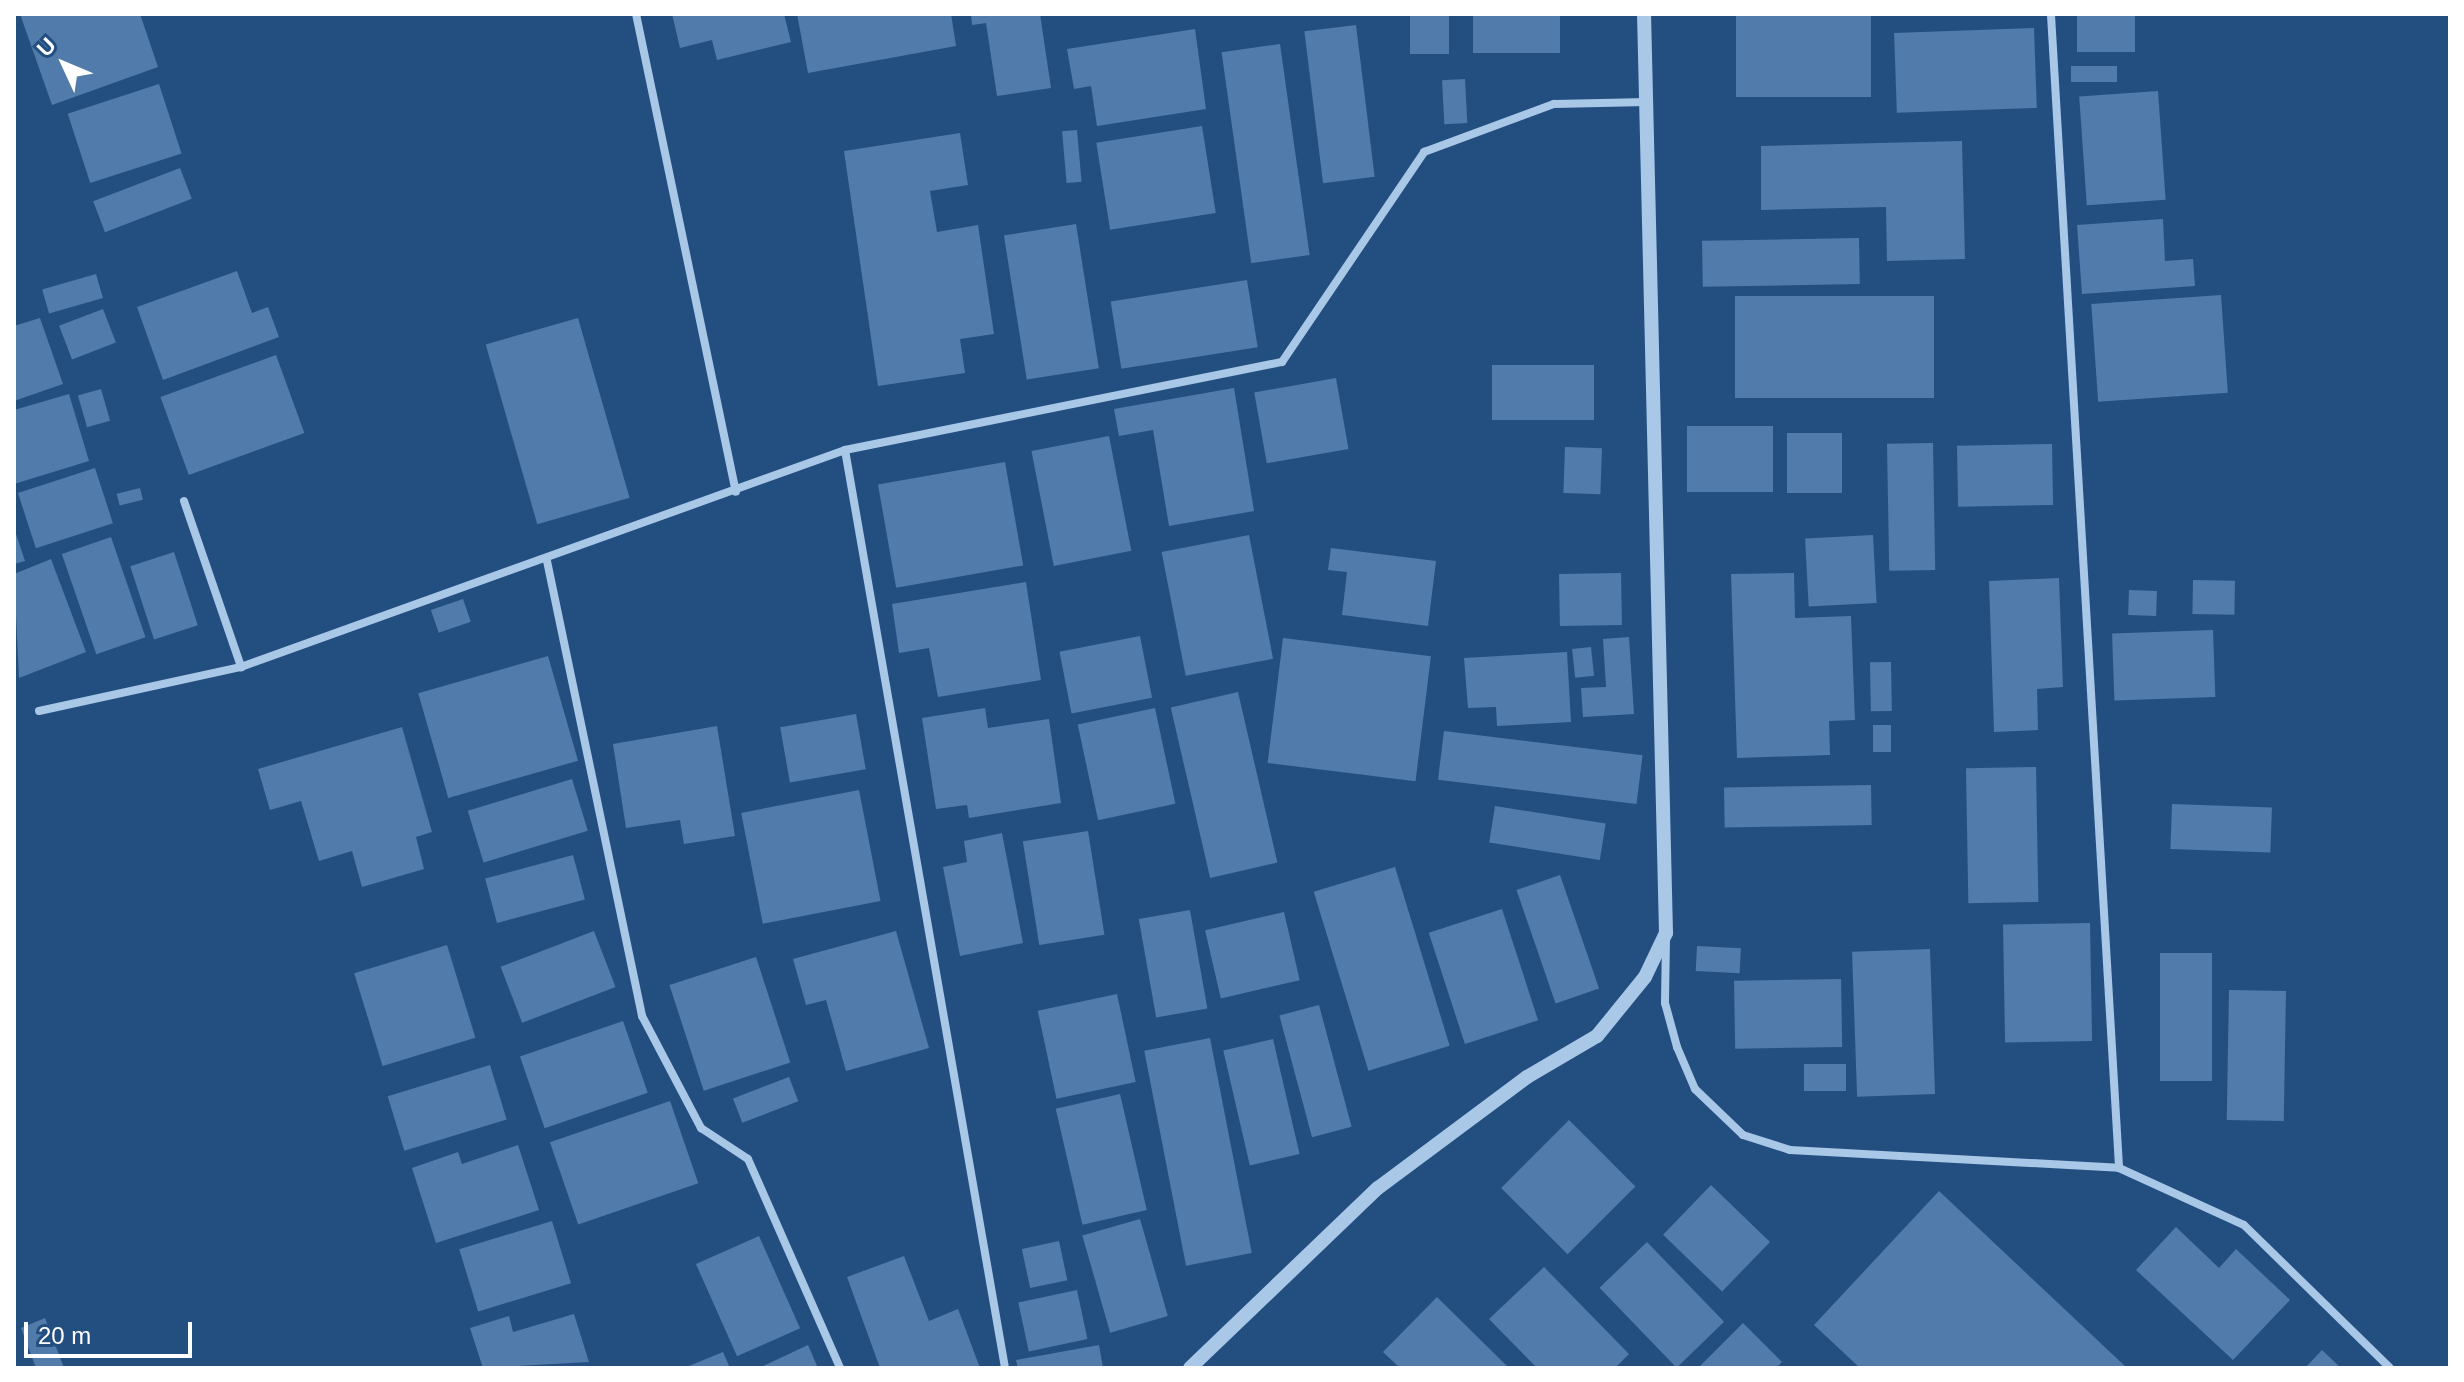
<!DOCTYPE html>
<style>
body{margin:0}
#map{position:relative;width:2464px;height:1382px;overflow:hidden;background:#234f80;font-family:Arial,sans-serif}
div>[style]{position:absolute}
.building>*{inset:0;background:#507bab;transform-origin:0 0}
.minor>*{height:8px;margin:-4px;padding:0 4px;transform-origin:4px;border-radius:4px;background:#a9c7e7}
.tertiary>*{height:14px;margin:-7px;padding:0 7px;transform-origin:7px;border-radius:7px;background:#a9c7e7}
span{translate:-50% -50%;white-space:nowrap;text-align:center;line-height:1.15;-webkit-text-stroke:8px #234f80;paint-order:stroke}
.frame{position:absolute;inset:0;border:16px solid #fff;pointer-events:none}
.north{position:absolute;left:24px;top:24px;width:80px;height:80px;-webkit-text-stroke:6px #234f80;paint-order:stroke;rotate:314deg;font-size:22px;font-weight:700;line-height:32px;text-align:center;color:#fff}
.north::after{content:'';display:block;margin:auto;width:28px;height:36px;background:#fff;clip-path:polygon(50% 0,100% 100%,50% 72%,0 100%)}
.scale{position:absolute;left:24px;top:1322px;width:168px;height:36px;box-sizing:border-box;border:4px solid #fff;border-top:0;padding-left:10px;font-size:24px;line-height:28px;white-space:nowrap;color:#fff;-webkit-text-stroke:6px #234f80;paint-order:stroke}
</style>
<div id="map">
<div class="building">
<i style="clip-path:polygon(20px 14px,140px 14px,158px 67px,52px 105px)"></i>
<i style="clip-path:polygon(672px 14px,784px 14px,791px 42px,717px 60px,712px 40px,680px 48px)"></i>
<i style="clip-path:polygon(797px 14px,951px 14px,956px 46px,808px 73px)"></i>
<i style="clip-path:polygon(971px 14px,1040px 14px,1051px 88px,997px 96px,986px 23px,972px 25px)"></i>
<i style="left:1410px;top:14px;width:39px;height:40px"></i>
<i style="left:1473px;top:14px;width:87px;height:39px"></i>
<i style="left:1736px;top:14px;width:135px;height:83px"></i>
<i style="left:2077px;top:14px;width:58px;height:38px"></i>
<i style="left:1356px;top:25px;width:153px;height:52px;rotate:83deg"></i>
<i style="left:2034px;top:28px;width:80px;height:140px;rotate:88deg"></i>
<i style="clip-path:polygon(1195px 29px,1206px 109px,1097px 126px,1091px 86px,1074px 89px,1067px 49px)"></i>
<i style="left:1280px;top:44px;width:213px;height:59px;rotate:82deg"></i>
<i style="left:2071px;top:66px;width:46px;height:16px"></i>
<i style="left:1465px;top:79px;width:44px;height:23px;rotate:87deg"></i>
<i style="left:159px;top:84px;width:73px;height:96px;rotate:72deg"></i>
<i style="left:2158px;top:91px;width:109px;height:79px;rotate:86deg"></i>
<i style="left:1202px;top:126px;width:88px;height:107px;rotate:81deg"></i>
<i style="left:1077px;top:130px;width:52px;height:15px;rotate:85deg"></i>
<i style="clip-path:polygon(960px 133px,968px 185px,930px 191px,937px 232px,978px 225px,994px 334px,960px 339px,965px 373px,878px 386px,844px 151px)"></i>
<i style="clip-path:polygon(1962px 141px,1965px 259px,1887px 261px,1886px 207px,1761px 210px,1761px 146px)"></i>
<i style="left:180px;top:168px;width:33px;height:93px;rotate:69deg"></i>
<i style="clip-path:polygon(2163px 219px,2165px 261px,2193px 259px,2195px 286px,2082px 294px,2077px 225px)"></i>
<i style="left:1076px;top:224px;width:146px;height:73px;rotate:81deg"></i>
<i style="left:1859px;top:238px;width:46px;height:157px;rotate:89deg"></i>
<i style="clip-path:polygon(237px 271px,252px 313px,268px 307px,279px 337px,163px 380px,137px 307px)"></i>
<i style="left:96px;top:274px;width:25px;height:56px;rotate:74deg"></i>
<i style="left:1247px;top:280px;width:68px;height:138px;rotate:81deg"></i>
<i style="left:2221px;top:295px;width:98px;height:130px;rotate:86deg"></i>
<i style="left:1735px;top:296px;width:199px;height:102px"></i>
<i style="left:103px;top:309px;width:36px;height:47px;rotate:69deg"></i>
<i style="clip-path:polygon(40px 318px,63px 384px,14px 401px,14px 326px)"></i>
<i style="left:578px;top:318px;width:187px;height:96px;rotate:74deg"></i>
<i style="left:276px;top:355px;width:83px;height:123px;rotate:70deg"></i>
<i style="left:1594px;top:365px;width:55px;height:102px;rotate:90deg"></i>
<i style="left:1336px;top:378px;width:72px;height:83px;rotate:80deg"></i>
<i style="clip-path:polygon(1234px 388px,1254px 511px,1169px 526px,1153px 430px,1119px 436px,1114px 409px)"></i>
<i style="left:101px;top:389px;width:33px;height:24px;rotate:74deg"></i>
<i style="clip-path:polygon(69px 394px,89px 461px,14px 484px,14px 410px)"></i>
<i style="left:1687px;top:426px;width:86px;height:66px"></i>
<i style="left:1842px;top:433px;width:60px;height:55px;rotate:90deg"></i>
<i style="left:1109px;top:436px;width:117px;height:79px;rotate:79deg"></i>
<i style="left:1933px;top:443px;width:127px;height:46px;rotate:89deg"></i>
<i style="left:2052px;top:444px;width:61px;height:95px;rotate:89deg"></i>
<i style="left:1565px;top:447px;width:37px;height:46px;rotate:2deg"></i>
<i style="left:1005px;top:462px;width:105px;height:129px;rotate:80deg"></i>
<i style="left:95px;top:468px;width:58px;height:81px;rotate:72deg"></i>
<i style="left:140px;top:488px;width:12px;height:24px;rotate:76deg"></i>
<i style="clip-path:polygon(14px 528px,25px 561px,14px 564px)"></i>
<i style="left:1249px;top:535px;width:126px;height:89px;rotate:79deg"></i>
<i style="left:1873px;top:535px;width:68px;height:68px;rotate:87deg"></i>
<i style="left:111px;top:537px;width:106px;height:52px;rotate:71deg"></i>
<i style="clip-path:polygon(1331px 548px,1436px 561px,1428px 626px,1342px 615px,1347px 572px,1328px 570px)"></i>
<i style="left:174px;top:552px;width:77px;height:46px;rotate:72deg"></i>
<i style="clip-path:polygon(51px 559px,86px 652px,19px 678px,14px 574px)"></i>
<i style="left:1621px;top:573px;width:52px;height:62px;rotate:89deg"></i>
<i style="clip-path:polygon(1794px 573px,1795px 618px,1851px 616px,1855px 720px,1829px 721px,1830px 755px,1737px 758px,1731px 574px)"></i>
<i style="clip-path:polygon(2059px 578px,2063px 687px,2037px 689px,2038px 730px,1994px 732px,1989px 581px)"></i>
<i style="left:2193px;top:580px;width:42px;height:34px;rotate:1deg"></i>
<i style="clip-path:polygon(1026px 582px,1041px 680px,938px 697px,929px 648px,899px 653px,892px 604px)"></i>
<i style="left:2129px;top:590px;width:28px;height:25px;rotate:2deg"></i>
<i style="left:463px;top:599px;width:24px;height:34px;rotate:71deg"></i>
<i style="left:2213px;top:630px;width:67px;height:101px;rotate:88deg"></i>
<i style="left:1140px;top:636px;width:63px;height:82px;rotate:79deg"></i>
<i style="clip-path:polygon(1629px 637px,1634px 714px,1583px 717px,1581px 688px,1606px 687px,1603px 639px)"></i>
<i style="left:1283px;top:638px;width:149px;height:126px;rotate:7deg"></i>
<i style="left:1591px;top:647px;width:29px;height:19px;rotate:84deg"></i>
<i style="clip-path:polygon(1567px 652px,1571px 722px,1497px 726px,1496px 707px,1468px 708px,1464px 658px)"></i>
<i style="left:548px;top:656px;width:109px;height:135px;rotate:74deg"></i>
<i style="left:1891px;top:662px;width:49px;height:21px;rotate:89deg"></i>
<i style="left:1238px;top:692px;width:175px;height:69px;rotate:77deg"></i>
<i style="clip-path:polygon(985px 708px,988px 728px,1049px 719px,1061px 803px,969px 818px,967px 805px,936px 809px,922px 718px)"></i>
<i style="left:1155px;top:708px;width:98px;height:79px;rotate:78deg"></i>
<i style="left:856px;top:714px;width:56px;height:77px;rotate:80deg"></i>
<i style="left:1873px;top:725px;width:18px;height:27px"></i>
<i style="clip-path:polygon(717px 726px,735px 836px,684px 844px,680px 820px,626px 828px,613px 744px)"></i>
<i style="clip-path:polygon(402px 727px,432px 832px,416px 837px,424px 869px,362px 887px,352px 851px,319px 861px,301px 801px,270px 810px,258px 769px)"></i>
<i style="left:1444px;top:731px;width:200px;height:49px;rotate:7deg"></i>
<i style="left:2036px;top:767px;width:135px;height:70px;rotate:89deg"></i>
<i style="left:572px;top:779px;width:54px;height:109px;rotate:73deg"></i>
<i style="left:1871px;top:785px;width:40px;height:147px;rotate:89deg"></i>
<i style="left:859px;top:790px;width:113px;height:120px;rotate:79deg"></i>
<i style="left:2172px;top:804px;width:100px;height:45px;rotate:2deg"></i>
<i style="left:1495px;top:806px;width:112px;height:37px;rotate:9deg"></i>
<i style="left:1088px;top:831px;width:105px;height:66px;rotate:81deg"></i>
<i style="clip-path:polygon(1002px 833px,1023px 943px,960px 956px,943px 867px,967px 862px,964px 841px)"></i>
<i style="left:573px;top:855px;width:46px;height:91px;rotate:75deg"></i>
<i style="left:1395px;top:867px;width:187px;height:85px;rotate:73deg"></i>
<i style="left:1560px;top:875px;width:120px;height:46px;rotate:71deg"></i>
<i style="left:1502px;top:909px;width:117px;height:77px;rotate:72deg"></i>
<i style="left:1190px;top:910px;width:100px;height:52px;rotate:80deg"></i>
<i style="left:1284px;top:912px;width:70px;height:81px;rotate:77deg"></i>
<i style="left:2090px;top:923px;width:118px;height:87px;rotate:89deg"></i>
<i style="left:594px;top:931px;width:60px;height:100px;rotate:69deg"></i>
<i style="clip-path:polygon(896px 931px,929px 1048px,846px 1071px,826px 1000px,806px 1005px,793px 959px)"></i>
<i style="left:447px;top:945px;width:97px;height:97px;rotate:73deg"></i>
<i style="left:1697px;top:946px;width:44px;height:25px;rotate:3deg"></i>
<i style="left:1930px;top:949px;width:145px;height:78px;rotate:88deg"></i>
<i style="left:2160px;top:953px;width:52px;height:128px"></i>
<i style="left:756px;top:957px;width:111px;height:91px;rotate:72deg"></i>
<i style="left:1841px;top:979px;width:68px;height:107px;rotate:89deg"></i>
<i style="left:2229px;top:990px;width:57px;height:130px;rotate:1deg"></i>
<i style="left:1117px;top:994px;width:90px;height:81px;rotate:78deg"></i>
<i style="left:1319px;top:1005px;width:126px;height:41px;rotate:75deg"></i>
<i style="left:623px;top:1021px;width:76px;height:109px;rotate:71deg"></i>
<i style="left:1210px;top:1038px;width:219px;height:67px;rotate:79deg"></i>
<i style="left:1273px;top:1039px;width:118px;height:51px;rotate:77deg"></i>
<i style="left:1804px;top:1064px;width:42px;height:27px"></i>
<i style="left:490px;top:1065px;width:57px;height:107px;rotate:73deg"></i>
<i style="left:789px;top:1077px;width:26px;height:60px;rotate:69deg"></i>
<i style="left:1120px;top:1094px;width:119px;height:66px;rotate:77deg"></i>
<i style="left:670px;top:1101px;width:87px;height:127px;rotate:71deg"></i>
<i style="left:1569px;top:1120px;width:94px;height:96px;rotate:45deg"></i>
<i style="clip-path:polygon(518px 1145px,539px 1210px,436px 1243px,412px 1168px,458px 1152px,462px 1164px)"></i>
<i style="left:1711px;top:1185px;width:82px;height:69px;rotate:44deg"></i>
<i style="clip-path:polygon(1939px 1191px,2127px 1368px,1860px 1368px,1814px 1325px)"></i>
<i style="left:1140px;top:1219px;width:101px;height:60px;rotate:74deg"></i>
<i style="left:552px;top:1221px;width:65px;height:97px;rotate:73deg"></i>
<i style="clip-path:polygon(2176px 1227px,2219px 1268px,2236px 1249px,2290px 1300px,2233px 1360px,2136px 1270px)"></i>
<i style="left:759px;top:1236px;width:101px;height:69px;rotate:66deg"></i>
<i style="left:1059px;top:1241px;width:40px;height:38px;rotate:78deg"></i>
<i style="left:1647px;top:1242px;width:111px;height:66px;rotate:46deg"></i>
<i style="clip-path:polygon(904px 1256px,929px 1321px,958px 1309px,980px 1368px,880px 1368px,847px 1277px)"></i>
<i style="clip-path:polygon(1544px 1267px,1629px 1354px,1615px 1368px,1537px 1368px,1489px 1319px)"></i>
<i style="left:1077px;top:1290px;width:50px;height:60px;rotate:78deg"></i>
<i style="clip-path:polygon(1437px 1297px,1509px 1368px,1400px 1368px,1383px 1352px)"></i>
<i style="clip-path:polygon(574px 1314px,589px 1362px,483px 1368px,470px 1328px,509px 1316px,513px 1332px)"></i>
<i style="clip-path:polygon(45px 1318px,64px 1368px,36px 1368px,21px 1328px)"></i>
<i style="clip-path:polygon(1743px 1323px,1782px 1362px,1776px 1368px,1698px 1368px)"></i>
<i style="clip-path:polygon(808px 1345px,818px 1368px,759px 1368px)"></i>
<i style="clip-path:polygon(1099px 1345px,1103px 1368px,1018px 1368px,1016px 1360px)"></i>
<i style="clip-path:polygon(2322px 1350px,2341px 1368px,2305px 1368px)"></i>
<i style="clip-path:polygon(723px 1352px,730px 1368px,684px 1368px)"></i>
</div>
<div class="minor">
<i style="left:636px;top:14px;width:488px;rotate:78.2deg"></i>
<i style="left:2051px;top:15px;width:1155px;rotate:86.62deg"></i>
<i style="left:845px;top:450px;width:932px;rotate:80.11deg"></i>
<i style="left:184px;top:501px;width:176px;rotate:71deg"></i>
<i style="left:547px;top:561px;width:465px;rotate:78.2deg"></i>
<i style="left:642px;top:1016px;width:127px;rotate:62.2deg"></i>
<i style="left:701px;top:1128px;width:56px;rotate:33.4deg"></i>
<i style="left:748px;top:1159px;width:228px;rotate:66.2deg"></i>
<i style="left:39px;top:711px;width:207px;rotate:-12.3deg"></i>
<i style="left:241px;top:667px;width:642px;rotate:-19.76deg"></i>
<i style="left:845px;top:450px;width:446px;rotate:-11.4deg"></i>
<i style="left:1282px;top:362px;width:254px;rotate:-55.9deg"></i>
<i style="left:1424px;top:152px;width:139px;rotate:-20.3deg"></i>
<i style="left:1554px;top:104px;width:93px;rotate:-1.2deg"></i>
<i style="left:1666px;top:938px;width:65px;rotate:90.9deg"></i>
<i style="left:1665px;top:1003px;width:46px;rotate:74.7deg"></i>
<i style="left:1677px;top:1047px;width:46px;rotate:66.8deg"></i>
<i style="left:1695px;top:1089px;width:66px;rotate:43.8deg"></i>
<i style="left:1743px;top:1135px;width:49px;rotate:17.7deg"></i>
<i style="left:1790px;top:1150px;width:329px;rotate:3.1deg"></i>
<i style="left:2119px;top:1168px;width:137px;rotate:24.5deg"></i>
<i style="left:2244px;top:1225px;width:204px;rotate:44.4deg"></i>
</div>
<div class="tertiary">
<i style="left:1190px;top:1368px;width:260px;rotate:-43.8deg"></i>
<i style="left:1378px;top:1188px;width:186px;rotate:-36.7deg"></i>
<i style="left:1527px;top:1077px;width:81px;rotate:-30.4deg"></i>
<i style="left:1597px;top:1036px;width:76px;rotate:-50.9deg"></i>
<i style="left:1645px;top:977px;width:49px;rotate:-64.5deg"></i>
<i style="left:1666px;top:933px;width:919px;rotate:-91.37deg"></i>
</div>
<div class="frame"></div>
<div class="north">U</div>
<div class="scale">20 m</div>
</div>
